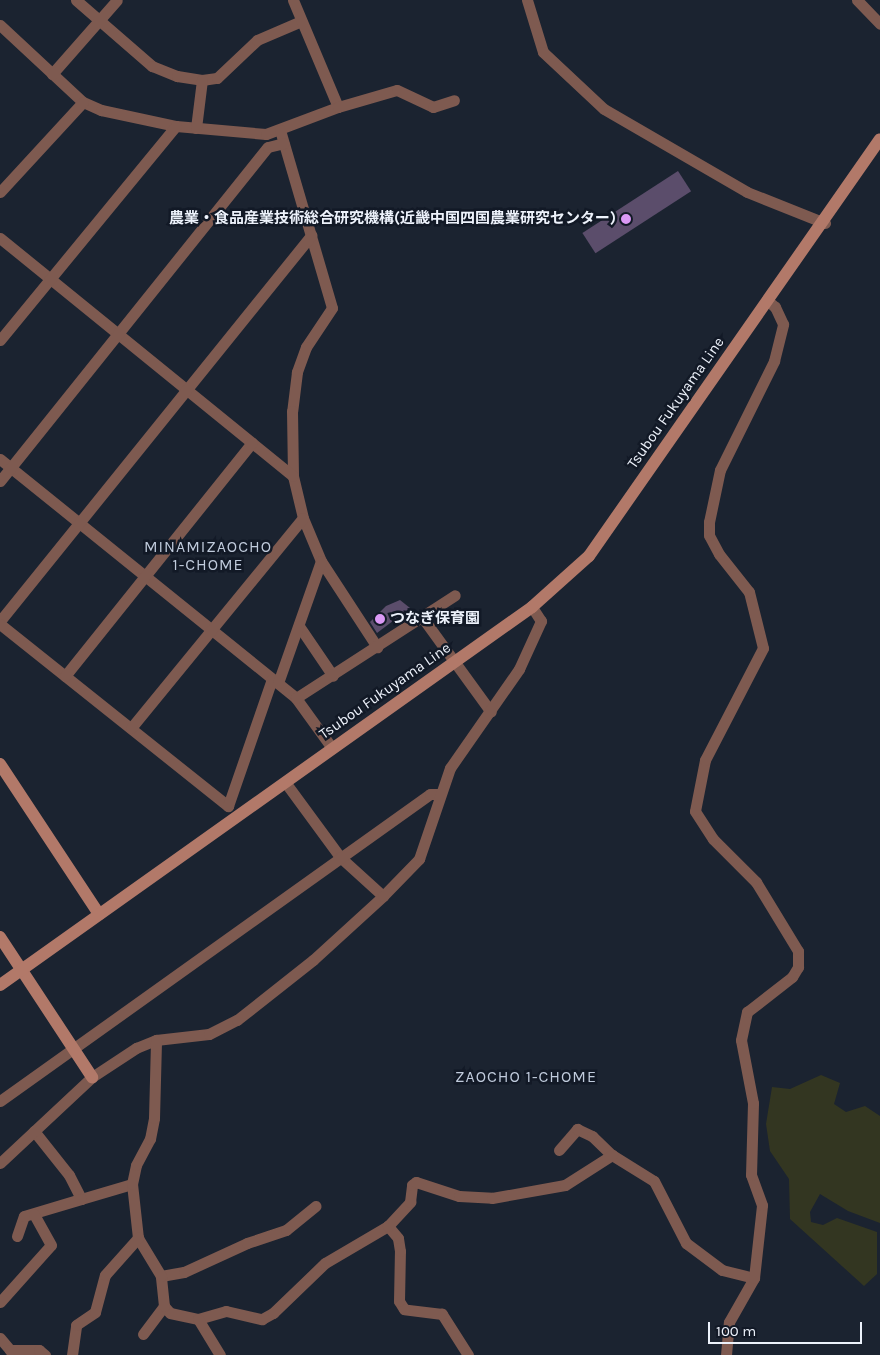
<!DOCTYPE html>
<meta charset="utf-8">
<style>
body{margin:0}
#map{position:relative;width:880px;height:1355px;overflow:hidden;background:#1b2330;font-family:Karla,"Noto Sans JP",sans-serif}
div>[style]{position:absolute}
.green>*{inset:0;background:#333621}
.building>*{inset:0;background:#5b4d6b;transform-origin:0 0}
.street>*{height:11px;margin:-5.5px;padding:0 5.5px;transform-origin:5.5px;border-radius:5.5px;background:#7e5a50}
.secondary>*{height:12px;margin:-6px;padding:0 6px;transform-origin:6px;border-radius:6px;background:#b27969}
.dots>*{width:14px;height:14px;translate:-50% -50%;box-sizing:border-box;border:2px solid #121926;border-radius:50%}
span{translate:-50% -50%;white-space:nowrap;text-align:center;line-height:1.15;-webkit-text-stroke:5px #121926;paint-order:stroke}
.poi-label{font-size:15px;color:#edf2fb;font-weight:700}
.right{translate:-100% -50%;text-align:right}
.left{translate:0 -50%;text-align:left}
.street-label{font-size:15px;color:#edf2fb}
.neighbourhood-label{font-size:16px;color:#c0cbdc;letter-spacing:1px}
.scale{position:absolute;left:708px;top:1322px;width:154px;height:22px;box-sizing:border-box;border:2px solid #edf2fb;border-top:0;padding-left:6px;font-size:15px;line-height:18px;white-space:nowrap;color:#edf2fb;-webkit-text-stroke:4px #121926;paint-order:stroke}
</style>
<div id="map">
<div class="green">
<i style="clip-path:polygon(821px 1075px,840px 1083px,834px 1104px,846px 1112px,865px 1106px,880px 1116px,880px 1223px,848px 1211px,820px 1194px,810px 1212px,811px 1222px,823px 1225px,837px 1218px,877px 1232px,877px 1274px,864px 1286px,790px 1219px,789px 1179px,770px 1151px,766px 1124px,772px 1087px,790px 1089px)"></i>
</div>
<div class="building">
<i style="left:678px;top:171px;width:24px;height:114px;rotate:57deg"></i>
<i style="clip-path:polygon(400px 600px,410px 608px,377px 633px,370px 622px,386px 606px)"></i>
</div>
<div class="street">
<i style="left:76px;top:0;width:101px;rotate:41deg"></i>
<i style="left:152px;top:66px;width:27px;rotate:22deg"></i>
<i style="left:177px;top:76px;width:25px;rotate:9deg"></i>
<i style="left:202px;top:80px;width:15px;rotate:-8deg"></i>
<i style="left:217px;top:78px;width:55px;rotate:-43.5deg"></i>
<i style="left:257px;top:40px;width:46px;rotate:-23.2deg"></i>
<i style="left:293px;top:0;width:116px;rotate:67.2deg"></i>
<i style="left:527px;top:0;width:54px;rotate:72.9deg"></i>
<i style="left:543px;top:52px;width:83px;rotate:43.1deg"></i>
<i style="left:604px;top:109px;width:165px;rotate:30.1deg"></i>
<i style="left:747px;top:192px;width:84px;rotate:21.7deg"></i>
<i style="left:857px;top:0;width:33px;rotate:46deg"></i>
<i style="left:0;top:25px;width:113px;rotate:42.9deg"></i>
<i style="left:83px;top:102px;width:20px;rotate:24deg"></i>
<i style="left:101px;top:110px;width:77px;rotate:12deg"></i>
<i style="left:176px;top:126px;width:90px;rotate:5.1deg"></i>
<i style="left:266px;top:134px;width:77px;rotate:-20.6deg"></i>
<i style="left:338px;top:107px;width:61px;rotate:-16.1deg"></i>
<i style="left:397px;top:90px;width:40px;rotate:25deg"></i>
<i style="left:433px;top:107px;width:22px;rotate:-18deg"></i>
<i style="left:52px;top:74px;width:98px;rotate:-48.7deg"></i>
<i style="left:196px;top:128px;width:48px;rotate:-82.9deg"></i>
<i style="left:280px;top:130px;width:185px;rotate:73.7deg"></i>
<i style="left:332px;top:308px;width:47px;rotate:123.7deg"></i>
<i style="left:306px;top:347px;width:27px;rotate:110deg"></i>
<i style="left:297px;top:372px;width:39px;rotate:97deg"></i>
<i style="left:292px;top:411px;width:65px;rotate:89.1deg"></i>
<i style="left:293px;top:476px;width:43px;rotate:76.6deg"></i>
<i style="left:303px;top:518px;width:47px;rotate:67.3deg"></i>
<i style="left:321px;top:561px;width:103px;rotate:56.9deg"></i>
<i style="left:0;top:192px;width:122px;rotate:-47.3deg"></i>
<i style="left:0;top:238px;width:377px;rotate:39.1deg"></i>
<i style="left:0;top:340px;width:277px;rotate:-50.6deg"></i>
<i style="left:0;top:459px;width:380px;rotate:38.9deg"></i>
<i style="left:0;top:481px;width:428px;rotate:-51.3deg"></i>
<i style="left:268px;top:147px;width:16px;rotate:-14deg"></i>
<i style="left:422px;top:617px;width:117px;rotate:54deg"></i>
<i style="left:0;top:621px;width:496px;rotate:-51.1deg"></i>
<i style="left:0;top:624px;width:292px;rotate:38.6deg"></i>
<i style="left:228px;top:806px;width:134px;rotate:-70.9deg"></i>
<i style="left:299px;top:626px;width:60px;rotate:55.8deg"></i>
<i style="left:65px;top:676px;width:299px;rotate:-51.3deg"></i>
<i style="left:278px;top:683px;width:129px;rotate:-70.6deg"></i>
<i style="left:131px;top:728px;width:271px;rotate:-50.7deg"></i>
<i style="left:332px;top:748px;width:62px;rotate:-125.8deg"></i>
<i style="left:296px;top:698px;width:189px;rotate:-32.9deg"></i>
<i style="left:285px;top:782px;width:93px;rotate:53.7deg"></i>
<i style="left:340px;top:857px;width:58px;rotate:42.2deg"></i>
<i style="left:0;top:1101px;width:528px;rotate:-35.53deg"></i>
<i style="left:430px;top:794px;width:8px"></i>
<i style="left:34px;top:1131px;width:56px;rotate:51.5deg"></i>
<i style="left:69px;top:1175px;width:27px;rotate:63deg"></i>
<i style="left:81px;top:1199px;width:53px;rotate:-16.4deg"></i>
<i style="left:559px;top:1150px;width:28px;rotate:-49deg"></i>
<i style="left:577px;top:1129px;width:17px;rotate:25deg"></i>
<i style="left:592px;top:1136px;width:28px;rotate:44deg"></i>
<i style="left:612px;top:1155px;width:49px;rotate:31.8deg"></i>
<i style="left:654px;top:1181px;width:70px;rotate:62.7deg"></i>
<i style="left:686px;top:1243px;width:45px;rotate:36.9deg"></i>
<i style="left:722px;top:1270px;width:33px;rotate:14deg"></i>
<i style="left:0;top:1163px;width:126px;rotate:-43.1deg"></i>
<i style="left:92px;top:1077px;width:53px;rotate:-33.4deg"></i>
<i style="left:136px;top:1048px;width:22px;rotate:-22deg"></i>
<i style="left:156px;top:1040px;width:53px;rotate:-6.5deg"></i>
<i style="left:209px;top:1034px;width:31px;rotate:-27deg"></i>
<i style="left:237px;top:1020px;width:97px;rotate:-38.3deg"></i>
<i style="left:313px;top:960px;width:95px;rotate:-42.4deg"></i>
<i style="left:383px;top:896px;width:52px;rotate:-45.8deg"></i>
<i style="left:419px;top:859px;width:96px;rotate:-71.2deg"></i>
<i style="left:450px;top:768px;width:121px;rotate:-55.1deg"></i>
<i style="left:519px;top:669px;width:53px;rotate:-65.4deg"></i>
<i style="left:541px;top:621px;width:17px;rotate:-123deg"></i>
<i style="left:17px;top:1236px;width:21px;rotate:-71deg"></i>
<i style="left:24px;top:1216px;width:59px;rotate:-16.6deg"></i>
<i style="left:161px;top:1276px;width:23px;rotate:-10deg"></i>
<i style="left:184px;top:1272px;width:69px;rotate:-24.7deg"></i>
<i style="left:247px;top:1243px;width:41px;rotate:-18.4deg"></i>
<i style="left:286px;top:1230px;width:38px;rotate:-39deg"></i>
<i style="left:0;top:1302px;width:76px;rotate:-48.2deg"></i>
<i style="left:51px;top:1245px;width:35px;rotate:-119deg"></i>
<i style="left:164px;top:1306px;width:9px;rotate:49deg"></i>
<i style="left:170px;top:1313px;width:29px;rotate:12deg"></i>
<i style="left:198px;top:1319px;width:29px;rotate:-16deg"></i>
<i style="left:226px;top:1311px;width:37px;rotate:13deg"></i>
<i style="left:262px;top:1319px;width:13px;rotate:-29deg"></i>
<i style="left:273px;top:1313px;width:72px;rotate:-43.9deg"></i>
<i style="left:325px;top:1263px;width:73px;rotate:-30.4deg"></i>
<i style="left:198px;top:1319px;width:42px;rotate:58.6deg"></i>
<i style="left:143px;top:1334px;width:35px;rotate:-53deg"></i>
<i style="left:164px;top:1306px;width:30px;rotate:-96deg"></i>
<i style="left:161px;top:1276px;width:44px;rotate:-121.2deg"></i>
<i style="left:138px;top:1238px;width:54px;rotate:-96.3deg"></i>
<i style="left:132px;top:1184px;width:19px;rotate:-78deg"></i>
<i style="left:136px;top:1165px;width:30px;rotate:-62deg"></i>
<i style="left:150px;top:1139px;width:21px;rotate:-79deg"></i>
<i style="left:154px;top:1118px;width:78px;rotate:-88.5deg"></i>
<i style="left:0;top:1338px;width:16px;rotate:50deg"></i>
<i style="left:10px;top:1350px;width:29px"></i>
<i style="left:39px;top:1350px;width:8px;rotate:40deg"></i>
<i style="left:72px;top:1355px;width:30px;rotate:-82deg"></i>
<i style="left:76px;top:1325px;width:23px;rotate:-34deg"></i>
<i style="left:95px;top:1312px;width:38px;rotate:-75deg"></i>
<i style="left:105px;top:1275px;width:50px;rotate:-48.3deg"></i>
<i style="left:468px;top:1355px;width:49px;rotate:-122.4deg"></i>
<i style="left:442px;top:1314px;width:38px;rotate:-173deg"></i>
<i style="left:404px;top:1309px;width:9px;rotate:-122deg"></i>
<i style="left:399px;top:1301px;width:50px;rotate:-88.9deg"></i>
<i style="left:400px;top:1251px;width:13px;rotate:-99deg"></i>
<i style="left:398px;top:1238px;width:16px;rotate:-130deg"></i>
<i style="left:388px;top:1226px;width:33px;rotate:-47deg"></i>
<i style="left:410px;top:1202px;width:17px;rotate:-83deg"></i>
<i style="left:412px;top:1185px;width:5px;rotate:-37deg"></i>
<i style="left:416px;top:1182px;width:45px;rotate:18deg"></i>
<i style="left:459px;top:1196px;width:33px;rotate:3deg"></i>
<i style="left:492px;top:1198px;width:74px;rotate:-10.1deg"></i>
<i style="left:565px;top:1185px;width:56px;rotate:-32.6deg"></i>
<i style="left:726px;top:1355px;width:33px;rotate:-85deg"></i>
<i style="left:729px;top:1322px;width:51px;rotate:-60.4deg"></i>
<i style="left:754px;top:1278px;width:73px;rotate:-83.7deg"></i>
<i style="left:762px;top:1205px;width:32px;rotate:-110deg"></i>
<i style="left:751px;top:1175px;width:72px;rotate:-88.4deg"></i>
<i style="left:753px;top:1103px;width:64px;rotate:-100.8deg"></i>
<i style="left:741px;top:1040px;width:29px;rotate:-78deg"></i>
<i style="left:747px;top:1012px;width:57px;rotate:-37.9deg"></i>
<i style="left:792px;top:977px;width:12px;rotate:-59deg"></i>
<i style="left:798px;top:967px;width:16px;rotate:-90deg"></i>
<i style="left:798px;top:951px;width:81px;rotate:-121.3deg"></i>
<i style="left:756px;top:882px;width:61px;rotate:-135deg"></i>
<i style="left:713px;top:839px;width:33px;rotate:-123deg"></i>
<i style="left:695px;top:811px;width:52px;rotate:-78.9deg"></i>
<i style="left:705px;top:760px;width:126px;rotate:-62.6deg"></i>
<i style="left:763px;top:648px;width:58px;rotate:-104deg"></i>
<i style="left:749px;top:592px;width:48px;rotate:-128.3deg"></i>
<i style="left:719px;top:554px;width:21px;rotate:-118deg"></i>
<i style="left:709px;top:535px;width:13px;rotate:-90deg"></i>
<i style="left:709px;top:522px;width:53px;rotate:-78.1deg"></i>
<i style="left:720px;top:470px;width:122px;rotate:-63.6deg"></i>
<i style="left:774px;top:361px;width:38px;rotate:-76deg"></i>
<i style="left:783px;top:324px;width:19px;rotate:-115deg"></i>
<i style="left:775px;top:307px;width:11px;rotate:-139deg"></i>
</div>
<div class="secondary">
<i style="left:0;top:764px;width:180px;rotate:56.6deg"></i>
<i style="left:0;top:937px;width:168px;rotate:56.7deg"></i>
<i style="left:0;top:985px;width:653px;rotate:-35.39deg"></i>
<i style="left:532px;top:607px;width:76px;rotate:-41.8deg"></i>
<i style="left:589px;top:556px;width:508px;rotate:-55.09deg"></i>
</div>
<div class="dots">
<i style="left:626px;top:219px;background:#db99f5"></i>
<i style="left:380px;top:619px;background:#db99f5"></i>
</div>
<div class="poi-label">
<span class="right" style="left:616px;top:219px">農業・食品産業技術総合研究機構(近畿中国四国農業研究センター)</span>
<span class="left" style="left:390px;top:619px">つなぎ保育園</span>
</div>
<div class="street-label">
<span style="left:676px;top:403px;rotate:-55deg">Tsubou Fukuyama Line</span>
<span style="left:385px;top:691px;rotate:-35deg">Tsubou Fukuyama Line</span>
</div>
<div class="neighbourhood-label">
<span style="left:208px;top:556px">MINAMIZAOCHO<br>1-CHOME</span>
<span style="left:526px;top:1077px">ZAOCHO 1-CHOME</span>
</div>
<div class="scale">100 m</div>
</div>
